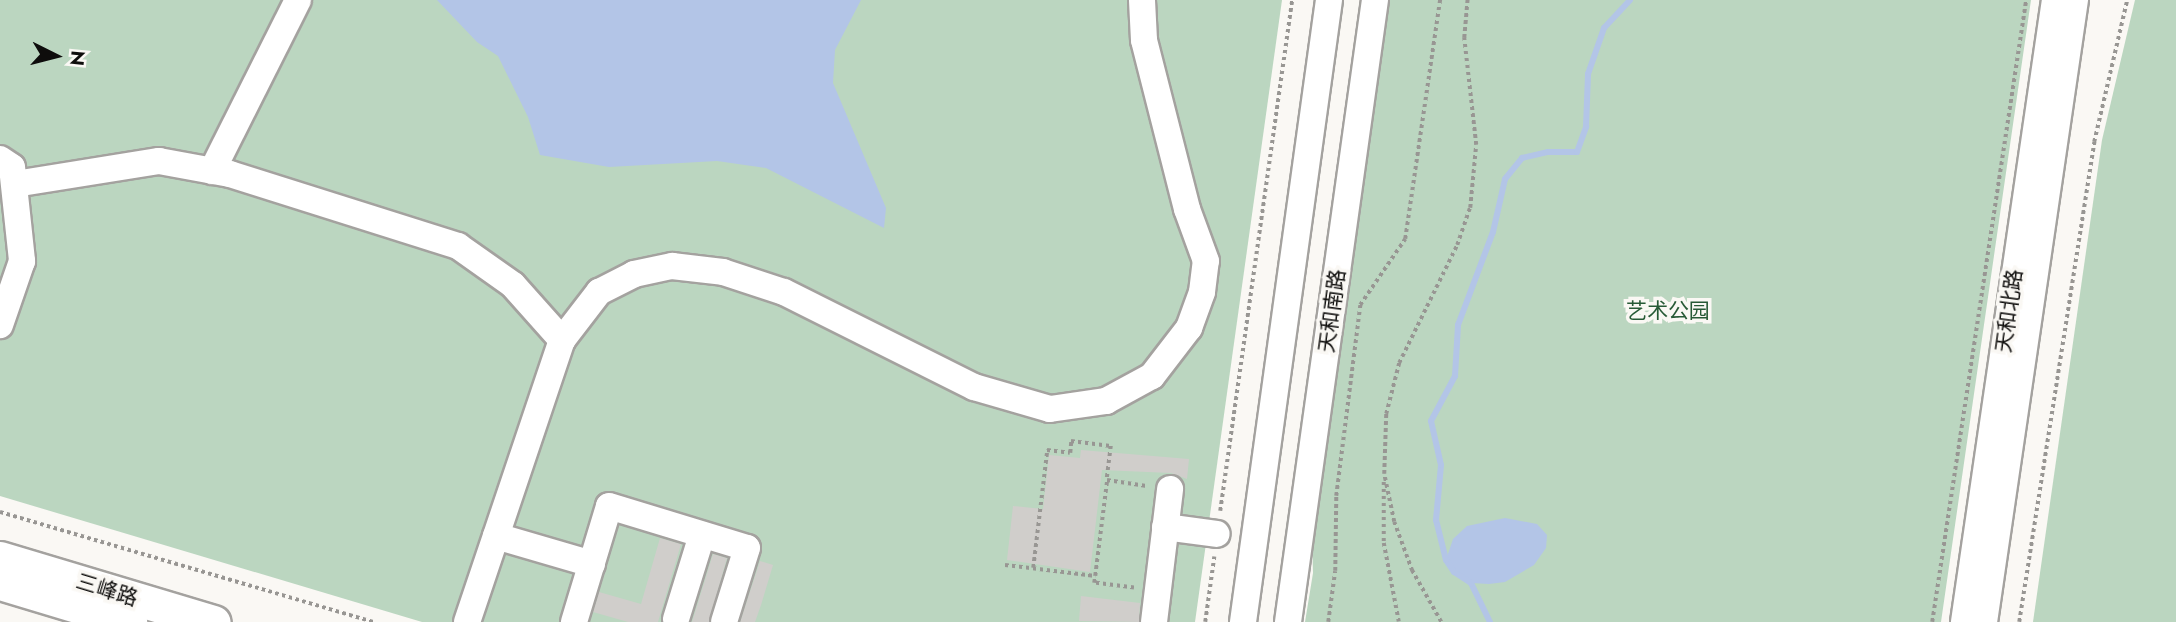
<!DOCTYPE html>
<meta charset="utf-8">
<style>
body{margin:0}
#map{position:relative;width:2176px;height:622px;overflow:hidden;background:#faf8f4;font-family:Jost,"Noto Sans SC",sans-serif}
div>[style]{position:absolute}
.green>*{inset:0;background:#bbd6c0}
.water>*{inset:0;background:#b3c5e7}
.stream>*{height:6px;margin:-3px;padding:0 3px;transform-origin:3px;border-radius:3px;background:#b3c5e7}
.building>*{inset:0;background:#d0cecb}
.path>*{height:3.5px;margin-top:-1.75px;transform-origin:0;background:repeating-linear-gradient(90deg,#989693 0 3.5px,transparent 0 7px)}
.roads{filter:drop-shadow(2px 0 #a4a29f) drop-shadow(-2px 0 #a4a29f) drop-shadow(0 2px #a4a29f) drop-shadow(0 -2px #a4a29f)}
.minor>*{height:26px;margin:-13px;padding:0 13px;transform-origin:13px;border-radius:13px;background:#fff}
.major>*{height:33px;margin:-16.5px;padding:0 16.5px;transform-origin:16.5px;border-radius:16.5px;background:#fff}
span{translate:-50% -50%;white-space:nowrap;text-align:center;line-height:1.15;-webkit-text-stroke:7px #faf8f4;paint-order:stroke}
.street-label{font-size:21px;color:#0e0d0c}
.park-label{font-size:21px;color:#275a36}
.north{position:absolute;left:21px;top:21px;width:70px;height:70px;-webkit-text-stroke:5px #faf8f4;paint-order:stroke;rotate:96deg;font-size:19px;font-weight:700;line-height:28px;text-align:center;color:#0e0d0c}
.north::after{content:'';display:block;margin:auto;width:24px;height:32px;background:#0e0d0c;clip-path:polygon(50% 0,100% 100%,50% 72%,0 100%)}
</style>
<div id="map">
<div class="green">
<i style="clip-path:polygon(0 0,1282px 0,1195px 622px,422px 622px,0 496px)"></i>
<i style="clip-path:polygon(1381px 0,2031px 0,1941px 622px,1305px 622px,1313px 573px,1311px 500px)"></i>
<i style="clip-path:polygon(2135px 0,2176px 0,2176px 622px,2033px 622px,2102px 140px)"></i>
</div>
<div class="water">
<i style="clip-path:polygon(437px 0,861px 0,835px 50px,833px 83px,886px 208px,884px 228px,766px 168px,717px 161px,609px 167px,540px 155px,528px 117px,498px 56px,477px 42px)"></i>
<i style="clip-path:polygon(1505px 518px,1537px 524px,1547px 535px,1546px 548px,1534px 565px,1505px 582px,1489px 584px,1471px 583px,1454px 572px,1446px 560px,1453px 539px,1467px 526px)"></i>
</div>
<div class="stream">
<i style="left:1490px;top:622px;width:43px;rotate:-116deg"></i>
<i style="left:1471px;top:583px;width:20px;rotate:-147deg"></i>
<i style="left:1454px;top:572px;width:14px;rotate:-124deg"></i>
<i style="left:1446px;top:560px;width:41px;rotate:-104deg"></i>
<i style="left:1436px;top:520px;width:55px;rotate:-84.8deg"></i>
<i style="left:1441px;top:465px;width:45px;rotate:-102.8deg"></i>
<i style="left:1431px;top:421px;width:51px;rotate:-61.9deg"></i>
<i style="left:1455px;top:376px;width:51px;rotate:-86.6deg"></i>
<i style="left:1458px;top:325px;width:99px;rotate:-69.4deg"></i>
<i style="left:1493px;top:232px;width:54px;rotate:-77.2deg"></i>
<i style="left:1505px;top:179px;width:27px;rotate:-51deg"></i>
<i style="left:1522px;top:158px;width:27px;rotate:-13deg"></i>
<i style="left:1548px;top:152px;width:29px"></i>
<i style="left:1577px;top:152px;width:27px;rotate:-70deg"></i>
<i style="left:1586px;top:127px;width:53px;rotate:-87.8deg"></i>
<i style="left:1588px;top:74px;width:49px;rotate:-70.8deg"></i>
<i style="left:1604px;top:28px;width:38px;rotate:-47deg"></i>
</div>
<div class="building">
<i style="clip-path:polygon(1081px 450px,1189px 459px,1187px 479px,1171px 473px,1102px 470px,1090px 572px,1007px 560px,1013px 506px,1043px 509px,1049px 455px,1080px 458px)"></i>
<i style="clip-path:polygon(660px 538px,681px 544px,658px 622px,628px 622px,593px 612px,599px 592px,641px 604px)"></i>
<i style="clip-path:polygon(713px 554px,727px 558px,709px 622px,692px 622px)"></i>
<i style="clip-path:polygon(760px 561px,773px 565px,761px 605px,755px 622px,740px 622px)"></i>
<i style="clip-path:polygon(1081px 596px,1140px 603px,1139px 622px,1079px 621px)"></i>
</div>
<div class="path">
<i style="left:1384px;top:482px;width:61px;rotate:90deg"></i>
<i style="left:1384px;top:543px;width:80px;rotate:79.2deg"></i>
<i style="left:1220px;top:511px;width:516px;rotate:-81.98deg"></i>
<i style="left:0;top:512px;width:389px;rotate:16.4deg"></i>
<i style="left:1005px;top:565px;width:91px;rotate:7deg"></i>
<i style="left:1033px;top:568px;width:119px;rotate:-83.2deg"></i>
<i style="left:1047px;top:450px;width:23px;rotate:7deg"></i>
<i style="left:1070px;top:453px;width:12px;rotate:-85deg"></i>
<i style="left:1071px;top:441px;width:40px;rotate:7.1deg"></i>
<i style="left:1111px;top:446px;width:34px;rotate:97deg"></i>
<i style="left:1134px;top:588px;width:40px;rotate:-172.9deg"></i>
<i style="left:1094px;top:583px;width:7px;rotate:-82deg"></i>
<i style="left:1095px;top:576px;width:97px;rotate:-82.9deg"></i>
<i style="left:1107px;top:480px;width:40px;rotate:8.5deg"></i>
<i style="left:1205px;top:622px;width:66px;rotate:-82.1deg"></i>
<i style="left:1328px;top:622px;width:51px;rotate:-82.2deg"></i>
<i style="left:1335px;top:571px;width:75px;rotate:-89.2deg"></i>
<i style="left:1336px;top:496px;width:193px;rotate:-82.8deg"></i>
<i style="left:1360px;top:305px;width:80px;rotate:-55.7deg"></i>
<i style="left:1405px;top:239px;width:242px;rotate:-81.7deg"></i>
<i style="left:1441px;top:622px;width:59px;rotate:-119.6deg"></i>
<i style="left:1412px;top:571px;width:52px;rotate:-110.2deg"></i>
<i style="left:1394px;top:522px;width:49px;rotate:-101.8deg"></i>
<i style="left:1384px;top:474px;width:60px;rotate:-88.1deg"></i>
<i style="left:1386px;top:414px;width:53px;rotate:-75.7deg"></i>
<i style="left:1399px;top:363px;width:131px;rotate:-63.8deg"></i>
<i style="left:1457px;top:245px;width:39px;rotate:-71deg"></i>
<i style="left:1470px;top:208px;width:63px;rotate:-84.6deg"></i>
<i style="left:1476px;top:145px;width:108px;rotate:-96.4deg"></i>
<i style="left:1464px;top:38px;width:38px;rotate:-85deg"></i>
<i style="left:1932px;top:622px;width:629px;rotate:-81.41deg"></i>
<i style="left:2019px;top:622px;width:486px;rotate:-81.1deg"></i>
<i style="left:2094px;top:142px;width:146px;rotate:-76.9deg"></i>
</div>
<div class="roads">
<div class="minor">
<i style="left:0;top:159px;width:14px;rotate:34deg"></i>
<i style="left:12px;top:167px;width:95px;rotate:83.9deg"></i>
<i style="left:22px;top:261px;width:68px;rotate:109deg"></i>
<i style="left:212px;top:171px;width:191px;rotate:-63.3deg"></i>
<i style="left:15px;top:184px;width:146px;rotate:-9.1deg"></i>
<i style="left:159px;top:161px;width:72px;rotate:10.4deg"></i>
<i style="left:230px;top:174px;width:239px;rotate:17.5deg"></i>
<i style="left:458px;top:246px;width:67px;rotate:35.3deg"></i>
<i style="left:513px;top:285px;width:74px;rotate:48.3deg"></i>
<i style="left:1165px;top:527px;width:52px;rotate:7.7deg"></i>
<i style="left:496px;top:536px;width:100px;rotate:16.3deg"></i>
<i style="left:676px;top:619px;width:88px;rotate:-72.8deg"></i>
<i style="left:467px;top:622px;width:298px;rotate:-71.4deg"></i>
<i style="left:562px;top:340px;width:61px;rotate:-52.4deg"></i>
<i style="left:599px;top:292px;width:39px;rotate:-27deg"></i>
<i style="left:634px;top:274px;width:39px;rotate:-12deg"></i>
<i style="left:672px;top:266px;width:51px;rotate:6.7deg"></i>
<i style="left:723px;top:272px;width:64px;rotate:18.2deg"></i>
<i style="left:784px;top:292px;width:212px;rotate:26.6deg"></i>
<i style="left:974px;top:387px;width:79px;rotate:16.1deg"></i>
<i style="left:1050px;top:409px;width:57px;rotate:-8.1deg"></i>
<i style="left:1106px;top:401px;width:52px;rotate:-28.5deg"></i>
<i style="left:1152px;top:376px;width:61px;rotate:-52.4deg"></i>
<i style="left:1189px;top:328px;width:38px;rotate:-70deg"></i>
<i style="left:1202px;top:292px;width:31px;rotate:-83deg"></i>
<i style="left:1206px;top:261px;width:55px;rotate:-110.1deg"></i>
<i style="left:1187px;top:209px;width:174px;rotate:-104.3deg"></i>
<i style="left:1144px;top:40px;width:40px;rotate:-92.9deg"></i>
<i style="left:574px;top:622px;width:121px;rotate:-73.2deg"></i>
<i style="left:609px;top:506px;width:144px;rotate:16.9deg"></i>
<i style="left:747px;top:548px;width:77px;rotate:107.3deg"></i>
<i style="left:1154px;top:622px;width:134px;rotate:-83.1deg"></i>
<i style="left:1243px;top:622px;width:628px;rotate:-82.13deg"></i>
<i style="left:1288px;top:622px;width:628px;rotate:-82.04deg"></i>
<i style="left:1964px;top:622px;width:629px;rotate:-81.68deg"></i>
<i style="left:1984px;top:622px;width:629px;rotate:-81.68deg"></i>
</div>
<div class="major">
<i style="left:0;top:558px;width:223px;rotate:16.7deg"></i>
<i style="left:0;top:583px;width:136px;rotate:16.7deg"></i>
</div>
</div>
<div class="street-label">
<span style="left:1332px;top:311px;rotate:-82deg">天和南路</span>
<span style="left:2009px;top:311px;rotate:-82deg">天和北路</span>
<span style="left:107px;top:590px;rotate:17deg">三峰路</span>
</div>
<div class="park-label">
<span style="left:1668px;top:311px">艺术公园</span>
</div>
<div class="north">N</div>
</div>
